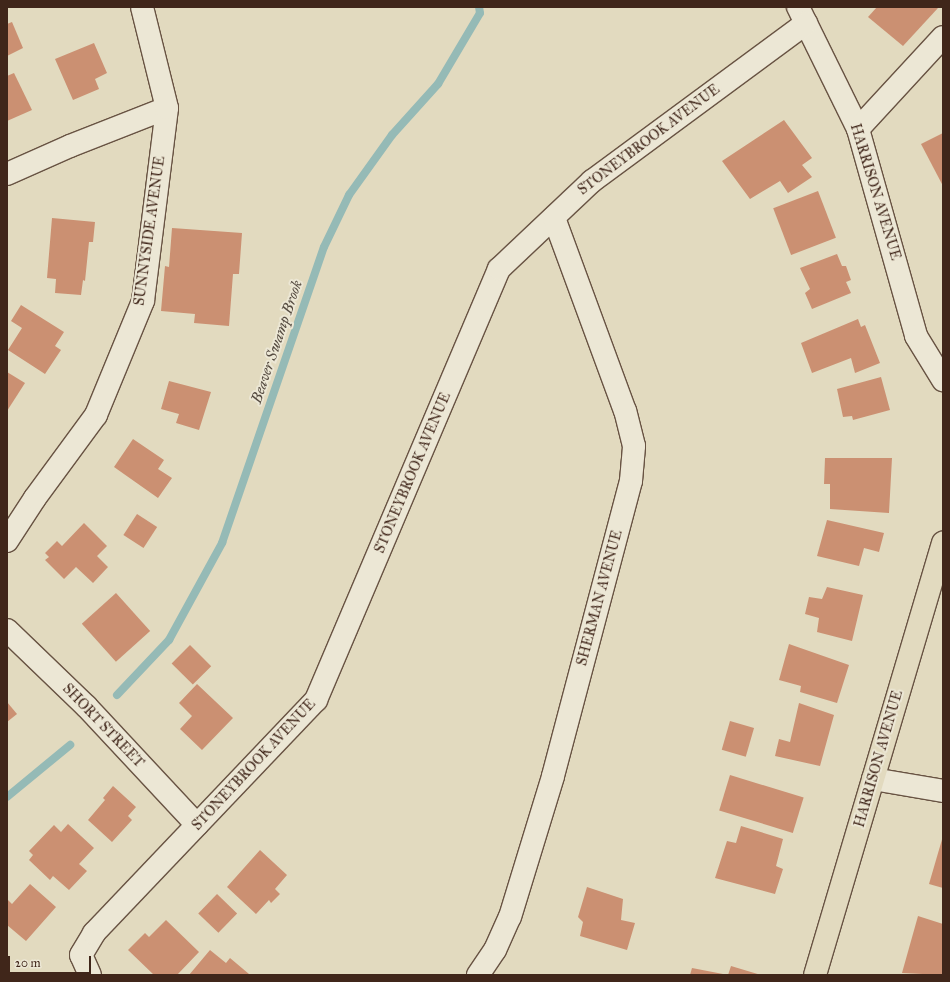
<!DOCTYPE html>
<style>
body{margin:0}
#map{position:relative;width:950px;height:982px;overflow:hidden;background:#e2dabf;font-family:"IM FELL Great Primer",serif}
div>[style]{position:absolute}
.stream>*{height:8px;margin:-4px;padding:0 4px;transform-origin:4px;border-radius:4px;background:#95bab6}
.building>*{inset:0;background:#cb9072;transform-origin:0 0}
.roads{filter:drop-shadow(1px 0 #685343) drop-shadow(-1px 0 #685343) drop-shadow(0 1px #685343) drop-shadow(0 -1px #685343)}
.minor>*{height:22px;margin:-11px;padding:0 11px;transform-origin:11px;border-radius:11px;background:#ece7d5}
.major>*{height:22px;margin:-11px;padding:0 11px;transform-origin:11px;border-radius:11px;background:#e2dabf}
span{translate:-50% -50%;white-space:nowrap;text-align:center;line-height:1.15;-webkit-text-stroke:4px #ece7d5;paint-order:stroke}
.street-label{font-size:14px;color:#40261a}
.water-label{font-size:15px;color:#554b41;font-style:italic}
.frame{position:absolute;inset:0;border:8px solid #40261a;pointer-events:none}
.scale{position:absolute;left:8px;top:956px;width:83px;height:18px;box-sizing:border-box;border:2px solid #40261a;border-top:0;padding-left:5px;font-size:12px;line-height:14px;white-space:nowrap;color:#40261a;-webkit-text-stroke:3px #ece7d5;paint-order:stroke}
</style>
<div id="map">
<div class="stream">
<i style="left:117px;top:695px;width:76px;rotate:-46.6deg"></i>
<i style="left:169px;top:640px;width:111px;rotate:-61.3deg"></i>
<i style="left:222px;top:543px;width:313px;rotate:-71deg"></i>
<i style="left:324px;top:247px;width:58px;rotate:-64.3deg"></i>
<i style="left:349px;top:195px;width:74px;rotate:-54.4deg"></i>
<i style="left:392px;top:135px;width:69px;rotate:-48deg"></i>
<i style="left:438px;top:84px;width:82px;rotate:-59.4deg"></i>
<i style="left:480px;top:13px;width:6px;rotate:-99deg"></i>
<i style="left:7px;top:797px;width:82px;rotate:-39.5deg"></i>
</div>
<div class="building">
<i style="clip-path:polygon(877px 7px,937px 7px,938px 8px,903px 46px,868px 17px)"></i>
<i style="clip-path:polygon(12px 22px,23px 48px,7px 56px,7px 24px)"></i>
<i style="clip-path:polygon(94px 43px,107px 73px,95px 79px,99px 89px,73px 100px,55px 59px)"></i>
<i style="clip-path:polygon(14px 73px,32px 110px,7px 121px,7px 76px)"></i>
<i style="clip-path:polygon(784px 120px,812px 158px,802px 165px,812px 177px,788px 193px,780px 181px,750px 199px,722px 161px)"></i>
<i style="clip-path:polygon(943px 133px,943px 186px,921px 144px)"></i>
<i style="left:818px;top:191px;width:50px;height:48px;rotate:69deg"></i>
<i style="clip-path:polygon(52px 218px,95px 222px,93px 242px,89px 242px,85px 281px,83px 280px,81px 295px,55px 293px,56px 279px,47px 278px)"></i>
<i style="clip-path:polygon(172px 228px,242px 233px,239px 274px,233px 274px,229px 326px,194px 323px,195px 314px,161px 311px,165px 266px,169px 267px)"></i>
<i style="clip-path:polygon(837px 254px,842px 266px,846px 266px,851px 280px,846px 282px,851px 293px,812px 309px,805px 293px,810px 289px,800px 268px)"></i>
<i style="clip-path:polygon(21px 305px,64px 332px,55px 346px,61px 350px,45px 374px,8px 350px,22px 328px,11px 321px)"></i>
<i style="clip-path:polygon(858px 319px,861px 327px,865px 325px,880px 363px,855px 373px,851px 358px,812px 373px,801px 343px)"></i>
<i style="clip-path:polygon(7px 372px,25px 383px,7px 411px)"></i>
<i style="clip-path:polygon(881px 377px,890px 410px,853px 420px,852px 416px,843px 417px,837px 389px)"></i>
<i style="clip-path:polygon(169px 381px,211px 392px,199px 430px,176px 423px,179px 414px,161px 409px)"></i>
<i style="clip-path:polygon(133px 439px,164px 460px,158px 469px,172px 478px,158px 498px,114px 467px)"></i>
<i style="clip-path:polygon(825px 458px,892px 458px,889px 513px,830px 509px,830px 484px,824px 484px)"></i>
<i style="left:137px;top:514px;width:24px;height:25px;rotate:33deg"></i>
<i style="clip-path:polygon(827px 520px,884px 533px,879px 552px,864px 548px,859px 566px,817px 556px)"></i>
<i style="clip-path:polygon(84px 523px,107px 546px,97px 556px,108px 567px,93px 583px,76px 567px,64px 579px,45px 560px,49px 557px,45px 553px,57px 541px,62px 546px)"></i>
<i style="clip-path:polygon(827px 587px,863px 595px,852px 641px,817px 632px,819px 618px,805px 614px,809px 597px,822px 599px)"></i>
<i style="left:116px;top:593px;width:51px;height:46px;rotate:48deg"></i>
<i style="clip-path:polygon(789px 644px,849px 665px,837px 703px,800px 692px,801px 686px,779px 680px)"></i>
<i style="left:190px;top:645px;width:30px;height:26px;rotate:45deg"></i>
<i style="clip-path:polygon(197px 684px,233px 718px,202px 750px,180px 729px,192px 716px,179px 703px)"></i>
<i style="clip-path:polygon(7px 702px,17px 714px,7px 722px)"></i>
<i style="clip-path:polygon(799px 703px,834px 715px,820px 766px,775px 756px,779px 739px,790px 742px)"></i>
<i style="left:730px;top:721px;width:25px;height:30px;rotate:16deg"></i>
<i style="left:730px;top:775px;width:77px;height:37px;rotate:17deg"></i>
<i style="clip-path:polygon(113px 786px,136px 807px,128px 816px,132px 820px,112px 842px,88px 820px,105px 800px,103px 798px)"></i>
<i style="clip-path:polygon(68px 824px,94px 848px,79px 864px,87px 871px,69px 890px,53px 876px,50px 880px,29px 860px,33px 855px,29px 851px,54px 825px,61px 832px)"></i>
<i style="clip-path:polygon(741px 826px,783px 839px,776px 866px,783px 869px,775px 894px,715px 878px,727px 841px,736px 843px)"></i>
<i style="clip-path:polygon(943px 836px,943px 888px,929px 884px)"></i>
<i style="clip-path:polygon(260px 850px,287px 875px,275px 889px,280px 894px,271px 903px,269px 900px,256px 914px,227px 887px)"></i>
<i style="clip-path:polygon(30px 884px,56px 907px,26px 941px,7px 925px,7px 899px,12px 904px)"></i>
<i style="clip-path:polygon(587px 887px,623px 899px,621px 920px,635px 923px,627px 950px,580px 936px,583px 922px,578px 917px)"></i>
<i style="left:217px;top:894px;width:28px;height:27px;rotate:44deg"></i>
<i style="clip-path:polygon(918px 916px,943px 924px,943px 975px,902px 973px)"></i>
<i style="clip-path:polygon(166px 920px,199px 952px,177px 975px,154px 975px,128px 950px,145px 933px,149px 937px)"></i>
<i style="clip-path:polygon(210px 950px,226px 963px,230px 958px,249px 974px,189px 975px)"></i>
<i style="clip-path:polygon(731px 966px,761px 975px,728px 975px)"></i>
<i style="clip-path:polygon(692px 968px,723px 974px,723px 975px,690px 975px)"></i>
</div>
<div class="roads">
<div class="minor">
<i style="left:798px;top:7px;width:136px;rotate:63.8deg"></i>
<i style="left:858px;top:129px;width:215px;rotate:74.3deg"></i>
<i style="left:916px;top:336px;width:52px;rotate:58.5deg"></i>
<i style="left:858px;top:129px;width:125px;rotate:-47.3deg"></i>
<i style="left:7px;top:174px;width:69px;rotate:-24deg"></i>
<i style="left:70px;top:146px;width:104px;rotate:-21.4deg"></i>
<i style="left:7px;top:541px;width:51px;rotate:-56.9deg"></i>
<i style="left:35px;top:498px;width:103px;rotate:-53.7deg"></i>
<i style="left:96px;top:415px;width:123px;rotate:-67.6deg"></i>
<i style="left:143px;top:301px;width:194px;rotate:-82.9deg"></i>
<i style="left:167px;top:108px;width:104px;rotate:-103.9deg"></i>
<i style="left:7px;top:630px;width:111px;rotate:43.9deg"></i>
<i style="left:87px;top:707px;width:161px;rotate:47deg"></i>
<i style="left:873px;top:779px;width:71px;rotate:9.7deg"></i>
<i style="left:90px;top:975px;width:22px;rotate:-114deg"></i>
<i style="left:81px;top:955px;width:26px;rotate:-59deg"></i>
<i style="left:94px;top:933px;width:322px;rotate:-46.4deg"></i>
<i style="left:316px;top:700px;width:468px;rotate:-67deg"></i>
<i style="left:499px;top:269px;width:128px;rotate:-43.4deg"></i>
<i style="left:592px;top:181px;width:266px;rotate:-36.4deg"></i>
<i style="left:478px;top:975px;width:30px;rotate:-56deg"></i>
<i style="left:495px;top:950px;width:36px;rotate:-66deg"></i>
<i style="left:510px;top:917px;width:147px;rotate:-73deg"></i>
<i style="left:553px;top:776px;width:305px;rotate:-75.2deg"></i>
<i style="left:631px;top:481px;width:35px;rotate:-85deg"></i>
<i style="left:634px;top:446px;width:36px;rotate:-104deg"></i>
<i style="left:625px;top:411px;width:206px;rotate:-110.2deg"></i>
</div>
<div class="major">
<i style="left:815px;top:975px;width:451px;rotate:-73.5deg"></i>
</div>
</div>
<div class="street-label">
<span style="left:649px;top:140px;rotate:-37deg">STONEYBROOK AVENUE</span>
<span style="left:875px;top:192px;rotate:73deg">HARRISON AVENUE</span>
<span style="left:150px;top:231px;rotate:-82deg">SUNNYSIDE AVENUE</span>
<span style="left:413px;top:473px;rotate:-67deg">STONEYBROOK AVENUE</span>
<span style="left:600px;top:598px;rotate:-75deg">SHERMAN AVENUE</span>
<span style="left:103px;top:726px;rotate:46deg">SHORT STREET</span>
<span style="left:879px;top:759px;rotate:-74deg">HARRISON AVENUE</span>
<span style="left:254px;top:765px;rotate:-47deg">STONEYBROOK AVENUE</span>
</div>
<div class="water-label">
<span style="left:277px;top:342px;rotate:-71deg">Beaver Swamp Brook</span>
</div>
<div class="frame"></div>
<div class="scale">20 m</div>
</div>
